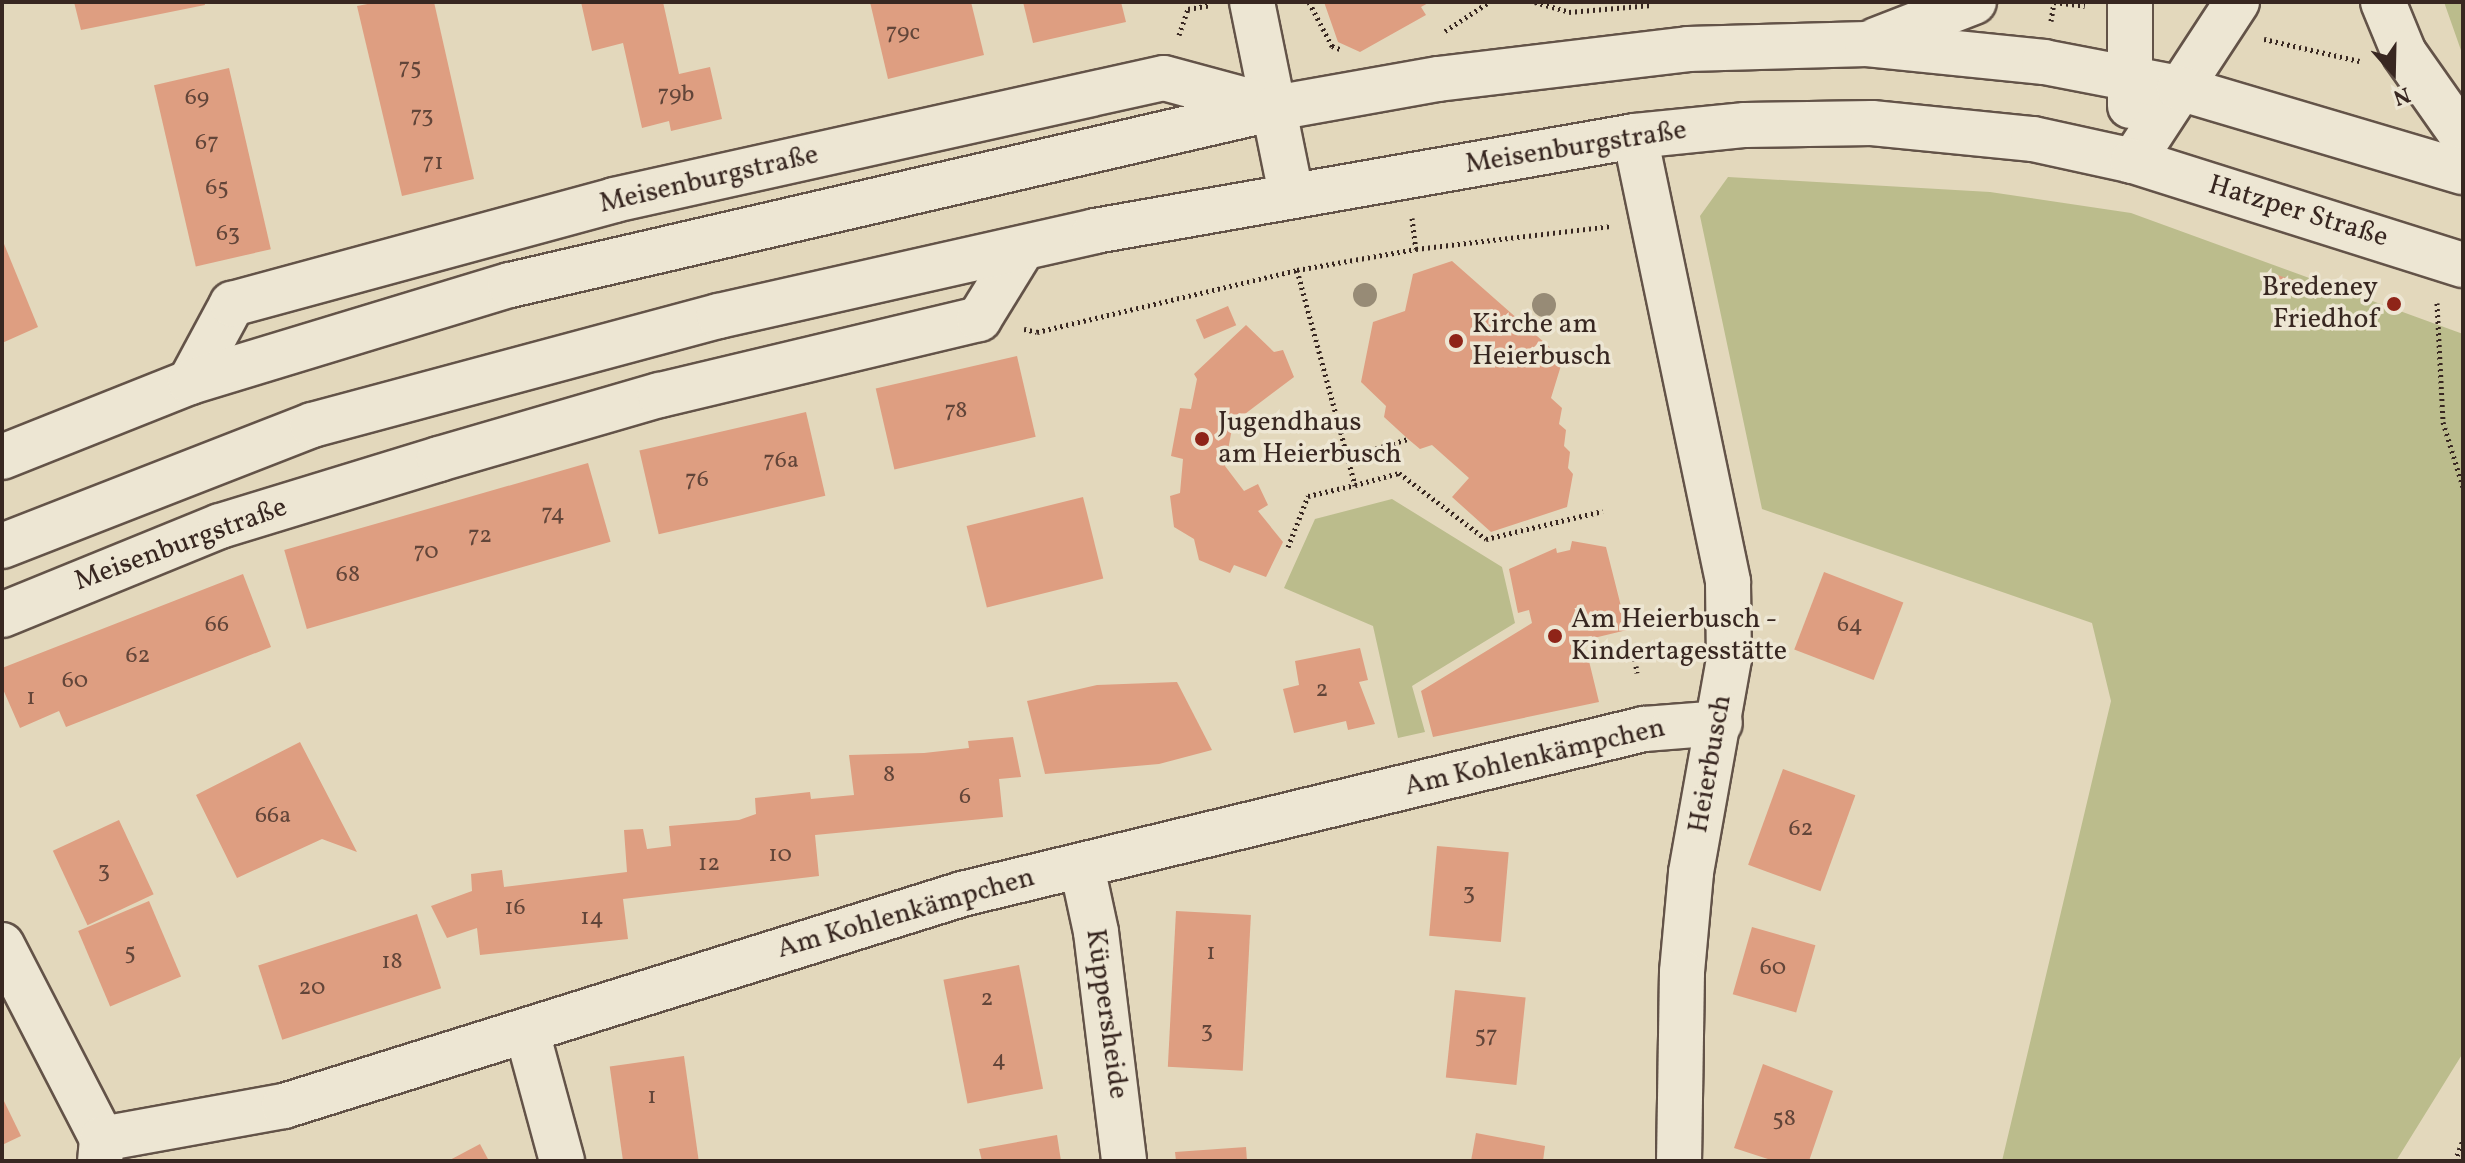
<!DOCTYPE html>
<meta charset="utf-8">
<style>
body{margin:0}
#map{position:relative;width:2465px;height:1163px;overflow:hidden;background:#e3d8bc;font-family:Vollkorn,serif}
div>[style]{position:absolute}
.green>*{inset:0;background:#bbbc8c}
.building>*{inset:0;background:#de9e81;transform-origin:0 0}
.path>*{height:5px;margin-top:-2.5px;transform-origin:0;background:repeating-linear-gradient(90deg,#382721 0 2px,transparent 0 6px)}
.roads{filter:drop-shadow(2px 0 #635348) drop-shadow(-2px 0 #635348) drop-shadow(0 2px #635348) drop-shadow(0 -2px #635348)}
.minor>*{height:44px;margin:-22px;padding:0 22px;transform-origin:22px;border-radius:22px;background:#ede6d3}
.secondary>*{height:44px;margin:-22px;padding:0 22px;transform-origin:22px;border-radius:22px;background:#ede6d3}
.trees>*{width:24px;height:24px;margin:-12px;border-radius:50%;background:#978b76}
.dots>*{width:22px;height:22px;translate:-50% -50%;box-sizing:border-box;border:4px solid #ede6d3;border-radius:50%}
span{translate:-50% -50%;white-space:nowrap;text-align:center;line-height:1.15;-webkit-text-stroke:7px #ede6d3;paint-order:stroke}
.number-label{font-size:24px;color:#624539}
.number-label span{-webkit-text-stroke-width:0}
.street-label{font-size:28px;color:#382721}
.poi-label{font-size:28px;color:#382721}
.right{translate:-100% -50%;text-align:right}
.left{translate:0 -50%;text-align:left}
.frame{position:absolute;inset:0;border:4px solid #382721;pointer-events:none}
.north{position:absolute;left:2353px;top:32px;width:80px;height:80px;-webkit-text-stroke:6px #ede6d3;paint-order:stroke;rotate:160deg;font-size:22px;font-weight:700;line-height:32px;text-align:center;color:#382721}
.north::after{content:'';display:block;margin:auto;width:28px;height:36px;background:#382721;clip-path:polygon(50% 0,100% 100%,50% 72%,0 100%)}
</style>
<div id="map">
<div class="green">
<i style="clip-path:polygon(2444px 2px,2463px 2px,2463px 57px,2463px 56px)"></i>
<i style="clip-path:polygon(1728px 177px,1990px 192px,2131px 213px,2463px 334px,2463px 1053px,2396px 1161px,2002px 1161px,2111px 701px,2092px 623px,1762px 509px,1700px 216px)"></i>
<i style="clip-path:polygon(1392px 499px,1502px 567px,1515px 623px,1412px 686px,1425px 732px,1398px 738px,1373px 626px,1284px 588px,1315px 519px)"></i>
</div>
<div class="building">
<i style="clip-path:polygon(74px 2px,204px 2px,205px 5px,81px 30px)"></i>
<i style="clip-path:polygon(378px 2px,434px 2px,474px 179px,402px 196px,357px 6px)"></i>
<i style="clip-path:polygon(581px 2px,663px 2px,679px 74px,710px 67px,722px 119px,671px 131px,669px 121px,642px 128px,623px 43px,592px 51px)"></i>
<i style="clip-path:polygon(870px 2px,971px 2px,984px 55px,888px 79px)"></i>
<i style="clip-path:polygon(1023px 2px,1121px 2px,1126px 22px,1033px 43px)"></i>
<i style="clip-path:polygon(1324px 2px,1430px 2px,1421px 7px,1426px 15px,1360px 52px,1338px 42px)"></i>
<i style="left:229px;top:68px;width:186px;height:77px;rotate:77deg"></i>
<i style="clip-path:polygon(2px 239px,38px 327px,2px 343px)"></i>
<i style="clip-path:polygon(1452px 261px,1563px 359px,1551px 398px,1562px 408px,1559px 424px,1566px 430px,1564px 446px,1570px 452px,1568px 468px,1573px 474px,1567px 507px,1491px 532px,1452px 497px,1469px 478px,1432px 445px,1420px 449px,1408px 439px,1384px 417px,1386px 406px,1361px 382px,1373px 322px,1405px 311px,1413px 274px)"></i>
<i style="clip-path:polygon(2267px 272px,2294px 280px,2290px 294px,2262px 284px)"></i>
<i style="left:1228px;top:306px;width:21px;height:35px;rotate:67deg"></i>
<i style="clip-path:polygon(1246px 325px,1274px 352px,1283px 350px,1294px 377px,1233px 423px,1225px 466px,1244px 491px,1258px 484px,1268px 505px,1258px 511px,1283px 542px,1266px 577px,1234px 565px,1230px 573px,1199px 560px,1194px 539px,1174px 527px,1170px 496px,1180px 493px,1183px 459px,1171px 456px,1180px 408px,1191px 409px,1197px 379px,1194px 374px)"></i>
<i style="left:1017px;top:356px;width:83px;height:145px;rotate:77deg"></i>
<i style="left:806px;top:412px;width:86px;height:171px;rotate:77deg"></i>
<i style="left:588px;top:463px;width:82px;height:316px;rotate:74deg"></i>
<i style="left:1083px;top:497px;width:84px;height:120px;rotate:76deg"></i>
<i style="clip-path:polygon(1572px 541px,1606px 547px,1627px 630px,1573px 643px,1576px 659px,1588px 657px,1599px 702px,1433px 737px,1421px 691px,1532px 623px,1529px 610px,1518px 613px,1509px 569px,1556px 548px,1557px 553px,1570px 550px)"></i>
<i style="left:1824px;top:572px;width:85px;height:83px;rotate:21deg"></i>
<i style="clip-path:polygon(243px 574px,271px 647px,66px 727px,59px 711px,20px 728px,2px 687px,2px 668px)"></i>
<i style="clip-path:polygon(1360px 648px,1368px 680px,1359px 682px,1375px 724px,1348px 730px,1346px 721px,1294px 733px,1283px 689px,1299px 685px,1295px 661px)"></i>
<i style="clip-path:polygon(1177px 682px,1212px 750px,1159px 764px,1045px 774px,1027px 701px,1097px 685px)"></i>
<i style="clip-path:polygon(1013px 737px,1021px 777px,999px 779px,1003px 817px,815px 835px,819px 876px,623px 899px,628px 939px,480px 955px,477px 928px,447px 938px,431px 906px,472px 891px,471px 874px,502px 870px,504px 887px,627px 872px,624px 830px,643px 829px,647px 849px,671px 846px,669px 826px,739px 820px,756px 814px,755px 798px,810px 792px,811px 799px,854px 795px,849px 755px,924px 753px,969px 748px,968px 741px)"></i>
<i style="clip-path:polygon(300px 742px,357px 852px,322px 839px,237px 878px,196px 795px)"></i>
<i style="left:1783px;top:769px;width:77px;height:102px;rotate:20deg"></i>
<i style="left:119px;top:820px;width:82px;height:73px;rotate:65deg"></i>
<i style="left:1437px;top:846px;width:72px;height:90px;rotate:5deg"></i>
<i style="left:149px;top:901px;width:82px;height:77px;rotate:67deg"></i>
<i style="left:1176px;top:911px;width:75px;height:156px;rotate:3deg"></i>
<i style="left:417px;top:914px;width:78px;height:167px;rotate:72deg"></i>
<i style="left:1752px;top:927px;width:66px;height:70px;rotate:16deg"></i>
<i style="left:1019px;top:965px;width:126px;height:77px;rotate:79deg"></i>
<i style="left:1455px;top:990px;width:71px;height:88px;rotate:6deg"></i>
<i style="left:684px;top:1056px;width:106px;height:75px;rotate:82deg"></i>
<i style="clip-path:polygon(1763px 1064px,1833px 1091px,1809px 1161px,1774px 1161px,1734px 1148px)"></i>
<i style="clip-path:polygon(2px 1097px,21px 1136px,2px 1145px)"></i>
<i style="clip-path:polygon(1476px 1133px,1545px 1146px,1543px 1161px,1471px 1161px)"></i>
<i style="clip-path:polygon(1057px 1135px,1061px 1161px,982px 1161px,979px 1149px)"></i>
<i style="clip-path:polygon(480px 1144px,489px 1161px,448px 1161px)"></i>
<i style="clip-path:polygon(1246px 1147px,1247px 1161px,1176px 1161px,1175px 1152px)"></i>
</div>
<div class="path">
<i style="left:1309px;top:2px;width:50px;rotate:62.4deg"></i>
<i style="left:1332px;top:46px;width:9px;rotate:21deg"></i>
<i style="left:1535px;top:2px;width:35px;rotate:16deg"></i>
<i style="left:1569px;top:12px;width:83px;rotate:-4.8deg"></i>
<i style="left:2054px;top:2px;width:31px;rotate:7deg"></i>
<i style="left:2051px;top:21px;width:19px;rotate:-81deg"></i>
<i style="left:1445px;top:31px;width:53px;rotate:-33.4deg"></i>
<i style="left:1179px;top:35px;width:28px;rotate:-71deg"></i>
<i style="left:1188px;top:9px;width:22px;rotate:-10deg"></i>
<i style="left:2264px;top:39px;width:98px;rotate:13deg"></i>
<i style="left:1412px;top:218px;width:31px;rotate:83deg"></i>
<i style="left:1297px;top:270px;width:223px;rotate:74.9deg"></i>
<i style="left:1355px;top:485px;width:46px;rotate:-15.3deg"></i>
<i style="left:1399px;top:473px;width:109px;rotate:37.2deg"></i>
<i style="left:1486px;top:539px;width:120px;rotate:-13.5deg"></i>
<i style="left:2437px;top:303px;width:119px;rotate:87.1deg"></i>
<i style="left:2443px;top:422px;width:68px;rotate:72.9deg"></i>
<i style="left:1024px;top:329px;width:13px;rotate:13deg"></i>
<i style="left:1037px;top:332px;width:267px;rotate:-13.4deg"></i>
<i style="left:1297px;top:270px;width:121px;rotate:-10deg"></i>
<i style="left:1416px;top:249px;width:196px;rotate:-6.7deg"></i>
<i style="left:1347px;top:457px;width:64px;rotate:-16.4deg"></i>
<i style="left:1288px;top:547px;width:55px;rotate:-68.6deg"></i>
<i style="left:1308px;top:496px;width:48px;rotate:-13.2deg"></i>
<i style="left:1633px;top:654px;width:7px;rotate:74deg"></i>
<i style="left:1636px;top:666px;width:7px;rotate:82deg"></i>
<i style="left:2455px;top:1161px;width:22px;rotate:-69deg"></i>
</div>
<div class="roads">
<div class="minor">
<i style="left:1252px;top:2px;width:195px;rotate:78.5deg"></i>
<i style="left:1635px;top:136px;width:456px;rotate:78.2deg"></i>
<i style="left:1728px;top:582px;width:77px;rotate:89.3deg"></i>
<i style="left:1729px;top:659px;width:217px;rotate:100.1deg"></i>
<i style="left:1691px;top:873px;width:99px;rotate:95.2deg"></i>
<i style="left:1682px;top:972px;width:189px;rotate:90.9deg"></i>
<i style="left:190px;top:382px;width:89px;rotate:-61.7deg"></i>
<i style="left:232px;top:304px;width:396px;rotate:-15.2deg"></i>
<i style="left:614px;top:200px;width:563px;rotate:-12.51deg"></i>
<i style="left:1164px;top:78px;width:115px;rotate:15.1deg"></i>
<i style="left:2px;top:615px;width:235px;rotate:-22.2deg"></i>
<i style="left:220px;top:526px;width:229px;rotate:-17deg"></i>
<i style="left:439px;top:459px;width:230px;rotate:-16.2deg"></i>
<i style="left:660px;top:395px;width:328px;rotate:-13.4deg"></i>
<i style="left:979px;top:319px;width:82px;rotate:-58.4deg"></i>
<i style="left:1082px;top:867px;width:66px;rotate:77.8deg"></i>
<i style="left:1096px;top:932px;width:231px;rotate:83deg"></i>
<i style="left:2px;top:945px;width:218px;rotate:62.7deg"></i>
<i style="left:102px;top:1139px;width:22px;rotate:95deg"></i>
<i style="left:527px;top:1032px;width:134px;rotate:74.8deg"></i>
<i style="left:102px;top:1139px;width:185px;rotate:-10.3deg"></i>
<i style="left:284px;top:1106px;width:710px;rotate:-17.36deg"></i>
<i style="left:962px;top:894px;width:702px;rotate:-13.6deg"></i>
<i style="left:1644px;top:729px;width:76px;rotate:-4.5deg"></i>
</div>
<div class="secondary">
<i style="left:2383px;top:2px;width:55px;rotate:67.6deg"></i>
<i style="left:2404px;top:53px;width:103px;rotate:54.9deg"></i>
<i style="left:1876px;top:40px;width:105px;rotate:-21.2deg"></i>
<i style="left:2130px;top:106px;width:104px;rotate:-90deg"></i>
<i style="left:2133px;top:161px;width:190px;rotate:-56.8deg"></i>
<i style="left:2px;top:457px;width:202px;rotate:-21.7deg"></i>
<i style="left:190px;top:382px;width:334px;rotate:-16.9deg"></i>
<i style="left:510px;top:285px;width:785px;rotate:-13.03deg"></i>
<i style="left:1275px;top:108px;width:166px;rotate:-10.1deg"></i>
<i style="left:1438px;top:79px;width:252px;rotate:-6.8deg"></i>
<i style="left:1688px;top:49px;width:179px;rotate:-1.6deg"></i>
<i style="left:1867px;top:44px;width:178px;rotate:5.8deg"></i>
<i style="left:2044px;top:62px;width:137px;rotate:10.9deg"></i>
<i style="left:2179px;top:88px;width:296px;rotate:16.5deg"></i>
<i style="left:2px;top:546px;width:333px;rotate:-21.3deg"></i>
<i style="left:312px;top:425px;width:421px;rotate:-15deg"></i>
<i style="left:719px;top:316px;width:385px;rotate:-12.7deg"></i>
<i style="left:1095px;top:231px;width:548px;rotate:-9.98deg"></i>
<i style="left:1635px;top:136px;width:111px;rotate:-5.7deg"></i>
<i style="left:1745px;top:125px;width:127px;rotate:-0.9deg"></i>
<i style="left:1872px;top:123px;width:162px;rotate:5.7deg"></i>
<i style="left:2033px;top:139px;width:102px;rotate:12.4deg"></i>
<i style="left:2133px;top:161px;width:346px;rotate:17.5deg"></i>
</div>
</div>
<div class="trees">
<i style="left:1365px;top:295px"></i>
<i style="left:1544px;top:305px"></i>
</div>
<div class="dots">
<i style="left:2394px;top:304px;background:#8f2418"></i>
<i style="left:1456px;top:341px;background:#8f2418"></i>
<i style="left:1202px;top:439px;background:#8f2418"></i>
<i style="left:1555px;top:636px;background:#8f2418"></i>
</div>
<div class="number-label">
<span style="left:903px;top:34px">79c</span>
<span style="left:410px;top:69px">75</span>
<span style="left:676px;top:96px">79b</span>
<span style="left:197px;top:99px">69</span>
<span style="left:422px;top:117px">73</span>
<span style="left:207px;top:144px">67</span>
<span style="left:433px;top:164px">71</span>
<span style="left:217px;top:189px">65</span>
<span style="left:228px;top:235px">63</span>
<span style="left:956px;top:412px">78</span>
<span style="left:781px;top:462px">76a</span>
<span style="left:697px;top:481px">76</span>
<span style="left:553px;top:515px">74</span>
<span style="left:480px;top:537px">72</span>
<span style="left:426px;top:553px">70</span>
<span style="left:348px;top:576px">68</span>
<span style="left:217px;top:626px">66</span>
<span style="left:1850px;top:626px">64</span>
<span style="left:138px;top:657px">62</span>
<span style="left:75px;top:682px">60</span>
<span style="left:1322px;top:691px">2</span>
<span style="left:31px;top:699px">1</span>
<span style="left:889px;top:776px">8</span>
<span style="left:965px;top:798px">6</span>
<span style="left:273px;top:817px">66a</span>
<span style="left:1801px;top:830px">62</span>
<span style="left:780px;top:856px">10</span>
<span style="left:709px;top:865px">12</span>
<span style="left:104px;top:872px">3</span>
<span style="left:1469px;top:894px">3</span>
<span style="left:515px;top:909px">16</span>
<span style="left:592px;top:919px">14</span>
<span style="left:130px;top:954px">5</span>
<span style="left:1211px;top:954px">1</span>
<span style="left:392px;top:963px">18</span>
<span style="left:1773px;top:969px">60</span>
<span style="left:312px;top:989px">20</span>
<span style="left:987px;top:1000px">2</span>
<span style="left:1207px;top:1032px">3</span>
<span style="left:1486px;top:1037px">57</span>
<span style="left:999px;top:1061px">4</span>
<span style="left:652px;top:1098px">1</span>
<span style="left:1784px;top:1120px">58</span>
</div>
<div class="street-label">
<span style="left:1576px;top:148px;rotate:-9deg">Meisenburgstraße</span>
<span style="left:709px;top:180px;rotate:-13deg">Meisenburgstraße</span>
<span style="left:2298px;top:212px;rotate:17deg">Hatzper Straße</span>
<span style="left:181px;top:545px;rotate:-20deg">Meisenburgstraße</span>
<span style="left:1535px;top:758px;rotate:-13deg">Am Kohlenkämpchen</span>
<span style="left:1711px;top:764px;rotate:-80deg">Heierbusch</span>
<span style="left:906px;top:914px;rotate:-16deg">Am Kohlenkämpchen</span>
<span style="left:1106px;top:1014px;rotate:82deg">Küppersheide</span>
</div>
<div class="poi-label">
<span class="right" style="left:2378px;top:304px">Bredeney<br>Friedhof</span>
<span class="left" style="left:1472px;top:341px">Kirche am<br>Heierbusch</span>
<span class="left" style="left:1218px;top:439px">Jugendhaus<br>am Heierbusch</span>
<span class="left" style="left:1571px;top:636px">Am Heierbusch -<br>Kindertagesstätte</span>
</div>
<div class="frame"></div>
<div class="north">N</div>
</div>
